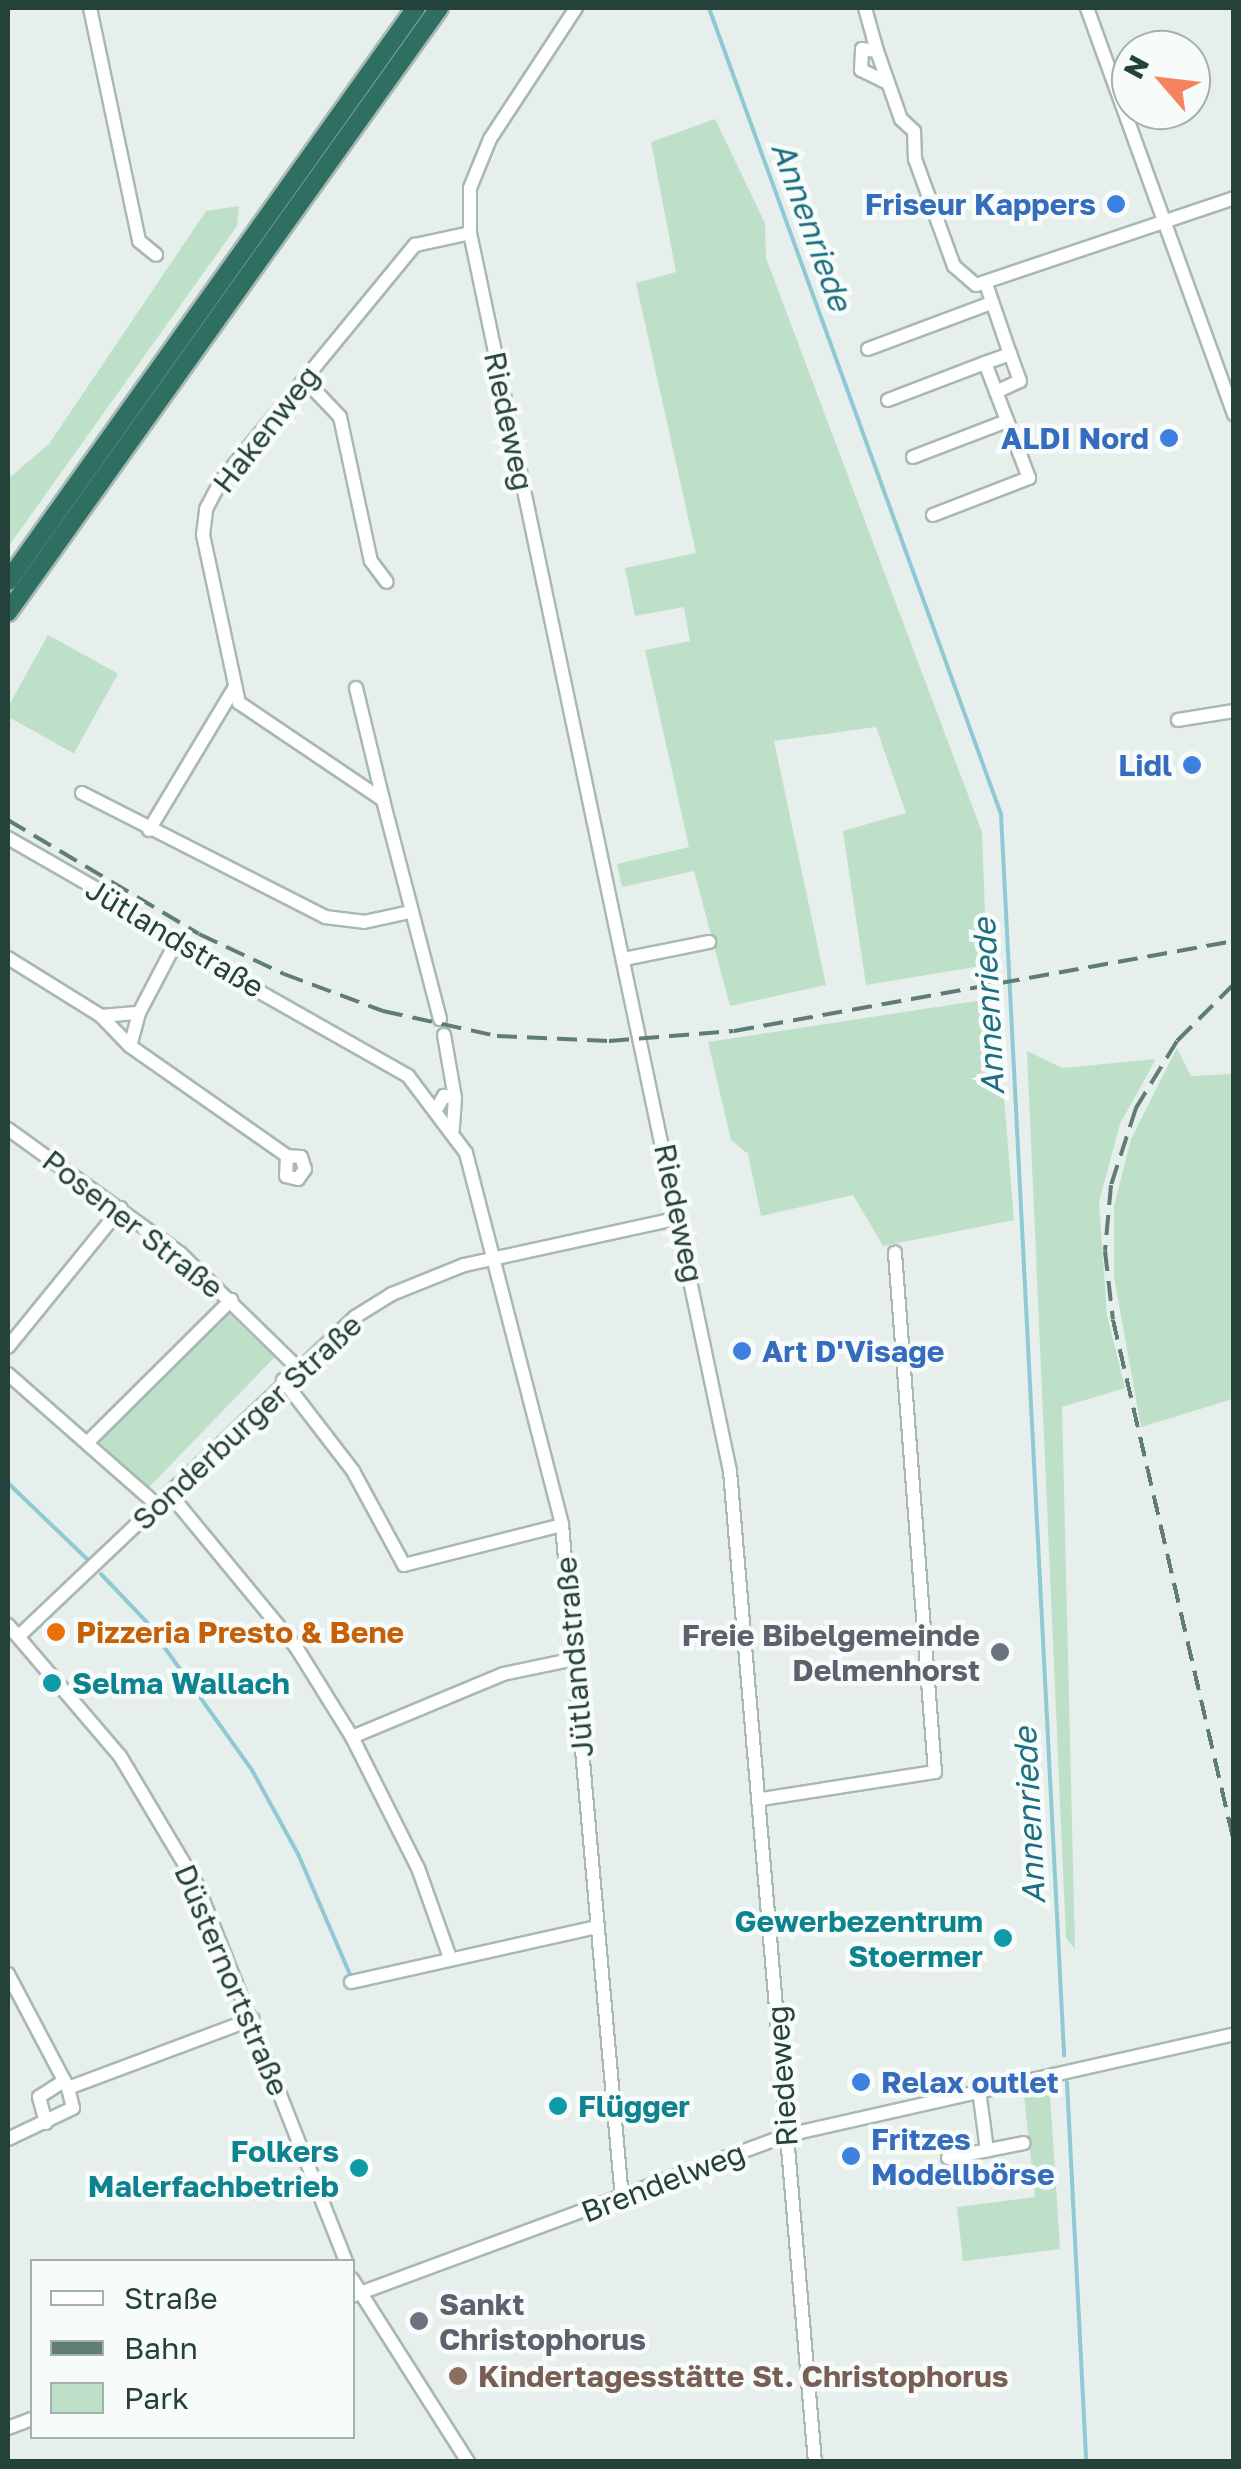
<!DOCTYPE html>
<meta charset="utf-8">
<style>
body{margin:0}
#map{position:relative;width:1241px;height:2469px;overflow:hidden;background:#e6efeb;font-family:"Golos Text",sans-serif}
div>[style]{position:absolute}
.green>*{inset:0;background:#bfe0c8;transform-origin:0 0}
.stream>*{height:4px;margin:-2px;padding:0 2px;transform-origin:2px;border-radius:2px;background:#8ec9d4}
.roads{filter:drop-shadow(2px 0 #a8b8b2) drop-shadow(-2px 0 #a8b8b2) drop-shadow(0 2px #a8b8b2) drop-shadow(0 -2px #a8b8b2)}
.minor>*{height:12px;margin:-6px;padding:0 6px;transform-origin:6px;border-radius:6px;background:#fff}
.highway>*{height:18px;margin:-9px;padding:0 9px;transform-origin:9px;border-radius:9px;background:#2f6f62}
.rail>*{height:4px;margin-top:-2px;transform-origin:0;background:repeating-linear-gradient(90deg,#5f7d75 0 20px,transparent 0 30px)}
.dots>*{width:28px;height:28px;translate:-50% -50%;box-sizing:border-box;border:5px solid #f7fbf9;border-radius:50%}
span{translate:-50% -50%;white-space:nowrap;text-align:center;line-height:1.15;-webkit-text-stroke:9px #f7fbf9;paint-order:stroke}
.shop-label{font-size:30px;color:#366cbe;font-weight:700}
.right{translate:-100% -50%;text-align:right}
.left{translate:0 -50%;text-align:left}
.street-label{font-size:30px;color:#24423a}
.food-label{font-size:30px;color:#c56008;font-weight:700}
.worship-label{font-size:30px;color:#5b616d;font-weight:700}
.culture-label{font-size:30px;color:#0d838f;font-weight:700}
.education-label{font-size:30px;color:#785e54;font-weight:700}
.water-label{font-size:32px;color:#1c6f80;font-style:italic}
.frame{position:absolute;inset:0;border:10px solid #24423a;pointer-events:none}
.legend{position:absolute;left:30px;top:2259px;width:325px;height:180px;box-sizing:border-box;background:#f7fbf9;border:2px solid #a3b1ad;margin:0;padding:12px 18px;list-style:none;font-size:30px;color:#24423a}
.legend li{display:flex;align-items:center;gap:20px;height:50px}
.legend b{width:50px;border:2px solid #a3b1ad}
.north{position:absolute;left:1111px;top:30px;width:100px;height:100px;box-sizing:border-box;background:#f7fbf9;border:2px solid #a3b1ad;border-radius:50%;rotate:298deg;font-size:28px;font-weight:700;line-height:40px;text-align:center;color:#24423a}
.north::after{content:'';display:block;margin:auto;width:35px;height:45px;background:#f4845f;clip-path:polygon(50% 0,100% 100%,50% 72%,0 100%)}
</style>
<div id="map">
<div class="green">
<i style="clip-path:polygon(715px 119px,765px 223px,766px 258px,982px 832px,987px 965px,866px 985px,843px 831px,906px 813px,876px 727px,774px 741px,826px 985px,730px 1006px,694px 871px,622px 887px,617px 864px,689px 847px,645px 650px,690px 641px,684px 607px,635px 616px,625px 568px,696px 553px,636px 283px,676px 272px,651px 142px)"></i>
<i style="clip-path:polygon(239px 206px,237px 226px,8px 547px,8px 479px,49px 444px,206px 211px)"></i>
<i style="left:48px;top:635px;width:80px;height:91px;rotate:29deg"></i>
<i style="clip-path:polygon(996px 998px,1014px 1220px,883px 1246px,853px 1195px,761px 1216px,748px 1154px,731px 1140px,708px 1042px)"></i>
<i style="clip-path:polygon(1177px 1048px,1191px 1076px,1233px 1074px,1233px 1399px,1141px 1427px,1114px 1277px,1114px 1206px,1131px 1139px)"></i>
<i style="clip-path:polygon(1027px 1051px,1062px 1068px,1156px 1059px,1120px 1124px,1099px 1202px,1107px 1315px,1125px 1388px,1062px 1407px,1075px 1949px,1066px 1938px)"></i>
<i style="left:226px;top:1311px;width:67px;height:182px;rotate:44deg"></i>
<i style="clip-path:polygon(1023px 2086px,1050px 2094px,1060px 2249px,963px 2261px,957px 2207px,1035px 2197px)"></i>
</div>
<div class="stream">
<i style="left:709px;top:8px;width:857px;rotate:70.09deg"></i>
<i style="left:1001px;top:814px;width:1243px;rotate:87.09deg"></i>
<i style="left:8px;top:1483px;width:111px;rotate:43.9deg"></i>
<i style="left:101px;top:1574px;width:64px;rotate:46.3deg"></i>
<i style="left:145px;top:1620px;width:184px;rotate:54.5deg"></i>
<i style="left:252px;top:1770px;width:98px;rotate:61.3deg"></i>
<i style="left:299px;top:1856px;width:132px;rotate:66.7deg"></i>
<i style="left:1067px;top:2082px;width:380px;rotate:87.1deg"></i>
</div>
<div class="roads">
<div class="minor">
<i style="left:90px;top:8px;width:238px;rotate:78.1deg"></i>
<i style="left:139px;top:241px;width:22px;rotate:39deg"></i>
<i style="left:576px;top:8px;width:157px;rotate:123.3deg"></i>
<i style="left:490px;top:139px;width:53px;rotate:112.2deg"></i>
<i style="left:470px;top:188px;width:45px;rotate:90deg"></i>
<i style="left:470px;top:233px;width:1265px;rotate:78.14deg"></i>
<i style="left:730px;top:1471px;width:995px;rotate:85.1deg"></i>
<i style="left:865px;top:8px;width:45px;rotate:74.4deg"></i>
<i style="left:1087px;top:8px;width:432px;rotate:70.1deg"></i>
<i style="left:888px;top:83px;width:30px;rotate:-154deg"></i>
<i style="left:861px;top:70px;width:21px;rotate:-87deg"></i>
<i style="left:862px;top:49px;width:15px;rotate:8deg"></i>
<i style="left:877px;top:51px;width:72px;rotate:70.6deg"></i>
<i style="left:901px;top:119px;width:18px;rotate:43deg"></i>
<i style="left:914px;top:131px;width:28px;rotate:88deg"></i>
<i style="left:915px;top:159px;width:114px;rotate:70deg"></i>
<i style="left:954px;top:266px;width:29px;rotate:41deg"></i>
<i style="left:976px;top:285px;width:272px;rotate:-18.6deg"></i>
<i style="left:868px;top:349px;width:131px;rotate:-20.5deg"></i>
<i style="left:304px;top:379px;width:52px;rotate:46.5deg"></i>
<i style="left:340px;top:417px;width:147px;rotate:77.9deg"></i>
<i style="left:371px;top:561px;width:26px;rotate:53deg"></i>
<i style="left:996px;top:392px;width:26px;rotate:-25deg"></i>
<i style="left:1020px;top:381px;width:29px;rotate:-110deg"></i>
<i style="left:888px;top:400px;width:104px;rotate:-20.9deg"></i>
<i style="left:913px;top:457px;width:101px;rotate:-21deg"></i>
<i style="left:933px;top:515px;width:103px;rotate:-21.1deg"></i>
<i style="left:1029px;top:478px;width:123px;rotate:-110.9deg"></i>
<i style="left:985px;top:363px;width:27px;rotate:-20deg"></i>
<i style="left:1010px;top:354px;width:74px;rotate:-108.9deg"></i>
<i style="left:356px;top:688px;width:115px;rotate:76.4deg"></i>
<i style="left:1178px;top:720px;width:57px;rotate:-9.1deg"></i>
<i style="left:82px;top:793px;width:273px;rotate:27deg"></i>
<i style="left:325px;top:917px;width:39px;rotate:7deg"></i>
<i style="left:364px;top:922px;width:47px;rotate:-12.3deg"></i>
<i style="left:149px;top:830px;width:167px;rotate:-59deg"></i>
<i style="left:8px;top:838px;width:122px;rotate:29.9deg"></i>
<i style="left:114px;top:899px;width:76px;rotate:36.4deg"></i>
<i style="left:175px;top:944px;width:268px;rotate:29.5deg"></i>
<i style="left:408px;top:1076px;width:96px;rotate:53deg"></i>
<i style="left:466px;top:1153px;width:384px;rotate:75.5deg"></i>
<i style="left:562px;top:1525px;width:677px;rotate:84.91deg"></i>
<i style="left:8px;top:958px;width:110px;rotate:31.9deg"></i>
<i style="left:101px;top:1016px;width:38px;rotate:-5deg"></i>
<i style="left:139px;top:1013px;width:78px;rotate:-62.4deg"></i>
<i style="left:624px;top:959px;width:87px;rotate:-11.3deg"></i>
<i style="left:139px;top:1013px;width:34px;rotate:105deg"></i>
<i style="left:130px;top:1046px;width:192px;rotate:35deg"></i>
<i style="left:287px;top:1156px;width:14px;rotate:4deg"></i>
<i style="left:301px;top:1157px;width:13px;rotate:72deg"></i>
<i style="left:305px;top:1169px;width:12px;rotate:125deg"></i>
<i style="left:298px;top:1179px;width:12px;rotate:-166deg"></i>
<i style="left:286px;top:1176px;width:20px;rotate:-87deg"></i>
<i style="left:101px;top:1016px;width:42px;rotate:46deg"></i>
<i style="left:440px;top:1019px;width:226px;rotate:-104.6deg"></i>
<i style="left:383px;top:800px;width:174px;rotate:-146deg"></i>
<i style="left:239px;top:703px;width:172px;rotate:-102.1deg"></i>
<i style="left:203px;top:535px;width:26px;rotate:-83deg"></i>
<i style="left:206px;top:509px;width:32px;rotate:-62deg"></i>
<i style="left:221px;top:481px;width:306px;rotate:-50.6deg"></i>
<i style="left:415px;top:245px;width:56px;rotate:-12.3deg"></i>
<i style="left:444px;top:1035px;width:64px;rotate:80.1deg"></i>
<i style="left:437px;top:1108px;width:14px;rotate:-60deg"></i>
<i style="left:444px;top:1096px;width:11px;rotate:10deg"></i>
<i style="left:455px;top:1098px;width:32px;rotate:94deg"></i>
<i style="left:8px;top:1129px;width:212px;rotate:35.8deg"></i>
<i style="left:180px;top:1253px;width:163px;rotate:44.3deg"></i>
<i style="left:8px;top:1347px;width:179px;rotate:-50.9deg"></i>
<i style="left:8px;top:1374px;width:198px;rotate:41.3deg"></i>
<i style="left:283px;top:1380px;width:115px;rotate:52.4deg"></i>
<i style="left:353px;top:1471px;width:107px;rotate:61.5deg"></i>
<i style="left:404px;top:1565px;width:163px;rotate:-14.2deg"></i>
<i style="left:88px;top:1442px;width:202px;rotate:-44.8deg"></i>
<i style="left:169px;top:1493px;width:200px;rotate:50.5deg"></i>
<i style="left:296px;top:1647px;width:106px;rotate:58.1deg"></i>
<i style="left:352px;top:1737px;width:147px;rotate:63.3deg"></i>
<i style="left:418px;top:1868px;width:96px;rotate:70.4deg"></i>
<i style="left:8px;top:1625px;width:172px;rotate:49.5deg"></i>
<i style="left:120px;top:1756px;width:150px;rotate:59.2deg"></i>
<i style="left:197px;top:1885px;width:405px;rotate:68.4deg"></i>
<i style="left:19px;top:1636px;width:463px;rotate:-43.5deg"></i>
<i style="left:355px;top:1317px;width:44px;rotate:-31.9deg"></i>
<i style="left:392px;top:1294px;width:78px;rotate:-21.9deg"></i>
<i style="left:464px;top:1265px;width:221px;rotate:-12.3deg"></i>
<i style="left:352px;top:1737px;width:164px;rotate:-22.6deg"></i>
<i style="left:503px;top:1674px;width:74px;rotate:-11.8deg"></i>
<i style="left:762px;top:1799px;width:175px;rotate:-8.9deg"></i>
<i style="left:935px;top:1772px;width:521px;rotate:-94.41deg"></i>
<i style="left:8px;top:1974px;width:129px;rotate:62.2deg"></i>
<i style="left:351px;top:1982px;width:252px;rotate:-12.6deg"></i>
<i style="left:979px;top:2090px;width:61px;rotate:82.4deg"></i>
<i style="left:46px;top:2123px;width:27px;rotate:-105deg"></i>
<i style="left:39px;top:2097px;width:30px;rotate:-33deg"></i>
<i style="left:8px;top:2139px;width:72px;rotate:-25.5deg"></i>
<i style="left:73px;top:2108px;width:21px;rotate:-104deg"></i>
<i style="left:68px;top:2088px;width:197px;rotate:-20.5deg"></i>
<i style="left:948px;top:2158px;width:77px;rotate:-11.2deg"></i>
<i style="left:352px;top:2279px;width:217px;rotate:57.6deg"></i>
<i style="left:352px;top:2296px;width:464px;rotate:-20.3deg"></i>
<i style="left:787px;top:2135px;width:458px;rotate:-12.7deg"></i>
<i style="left:8px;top:2428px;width:26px;rotate:-21deg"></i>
</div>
<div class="highway">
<i style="left:8px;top:581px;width:703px;rotate:-54.55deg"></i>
<i style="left:8px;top:612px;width:742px;rotate:-54.49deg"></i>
</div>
</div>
<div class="rail">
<i style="left:8px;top:820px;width:222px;rotate:30.8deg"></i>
<i style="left:199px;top:934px;width:94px;rotate:25.2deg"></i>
<i style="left:284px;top:974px;width:106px;rotate:20.5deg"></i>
<i style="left:383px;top:1011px;width:117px;rotate:12.4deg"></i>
<i style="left:497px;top:1036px;width:112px;rotate:2.6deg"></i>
<i style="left:609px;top:1041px;width:125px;rotate:-4.6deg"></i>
<i style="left:734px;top:1031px;width:508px;rotate:-10.2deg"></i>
<i style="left:1234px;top:984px;width:81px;rotate:135deg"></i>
<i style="left:1177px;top:1041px;width:79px;rotate:121.5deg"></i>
<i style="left:1136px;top:1108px;width:81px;rotate:108deg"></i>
<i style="left:1111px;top:1185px;width:66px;rotate:95.2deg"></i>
<i style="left:1105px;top:1251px;width:69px;rotate:83.4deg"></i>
<i style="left:1113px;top:1320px;width:536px;rotate:76.95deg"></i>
</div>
<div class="dots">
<i style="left:1116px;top:204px;background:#3f7fe0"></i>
<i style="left:1169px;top:438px;background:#3f7fe0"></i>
<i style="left:1192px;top:765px;background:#3f7fe0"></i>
<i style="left:742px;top:1351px;background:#3f7fe0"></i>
<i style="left:56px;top:1632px;background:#e8710a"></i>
<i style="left:1000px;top:1652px;background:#6b7280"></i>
<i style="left:52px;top:1683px;background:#0f9aa8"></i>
<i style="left:1003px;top:1938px;background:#0f9aa8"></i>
<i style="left:861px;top:2082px;background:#3f7fe0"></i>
<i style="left:558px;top:2106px;background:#0f9aa8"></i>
<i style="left:851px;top:2156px;background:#3f7fe0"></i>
<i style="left:359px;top:2168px;background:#0f9aa8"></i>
<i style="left:419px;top:2321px;background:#6b7280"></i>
<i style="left:458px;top:2376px;background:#8d6e63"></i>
</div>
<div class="shop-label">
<span class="right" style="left:1096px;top:204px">Friseur Kappers</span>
<span class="right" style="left:1149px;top:438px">ALDI Nord</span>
<span class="right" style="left:1172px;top:765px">Lidl</span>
<span class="left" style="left:762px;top:1351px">Art D'Visage</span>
<span class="left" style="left:881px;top:2082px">Relax outlet</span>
<span class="left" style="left:871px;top:2156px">Fritzes<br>Modellbörse</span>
</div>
<div class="street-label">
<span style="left:509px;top:421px;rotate:78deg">Riedeweg</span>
<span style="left:266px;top:429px;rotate:-52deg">Hakenweg</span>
<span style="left:175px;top:938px;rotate:31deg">Jütlandstraße</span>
<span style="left:679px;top:1213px;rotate:78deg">Riedeweg</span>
<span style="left:133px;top:1224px;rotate:38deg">Posener Straße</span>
<span style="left:247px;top:1422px;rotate:-43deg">Sonderburger Straße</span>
<span style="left:574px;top:1657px;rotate:-95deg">Jütlandstraße</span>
<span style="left:232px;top:1980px;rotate:67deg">Düsternortstraße</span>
<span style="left:782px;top:2076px;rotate:-94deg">Riedeweg</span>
<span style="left:663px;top:2182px;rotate:-21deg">Brendelweg</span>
</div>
<div class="food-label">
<span class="left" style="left:76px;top:1632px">Pizzeria Presto &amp; Bene</span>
</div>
<div class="worship-label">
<span class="right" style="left:980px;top:1652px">Freie Bibelgemeinde<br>Delmenhorst</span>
<span class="left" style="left:439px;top:2321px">Sankt<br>Christophorus</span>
</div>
<div class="culture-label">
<span class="left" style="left:72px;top:1683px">Selma Wallach</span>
<span class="right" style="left:983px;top:1938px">Gewerbezentrum<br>Stoermer</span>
<span class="left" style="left:578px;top:2106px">Flügger</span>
<span class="right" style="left:339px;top:2168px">Folkers<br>Malerfachbetrieb</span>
</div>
<div class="education-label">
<span class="left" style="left:478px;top:2376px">Kindertagesstätte St. Christophorus</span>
</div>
<div class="water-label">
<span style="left:812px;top:226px;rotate:70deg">Annenriede</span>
<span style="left:988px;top:1007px;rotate:-93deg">Annenriede</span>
<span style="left:1029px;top:1816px;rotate:-93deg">Annenriede</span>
</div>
<div class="frame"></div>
<ul class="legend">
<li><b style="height:12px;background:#fff"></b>Straße</li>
<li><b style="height:12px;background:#5f7d75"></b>Bahn</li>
<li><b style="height:28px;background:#bfe0c8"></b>Park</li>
</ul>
<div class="north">N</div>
</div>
